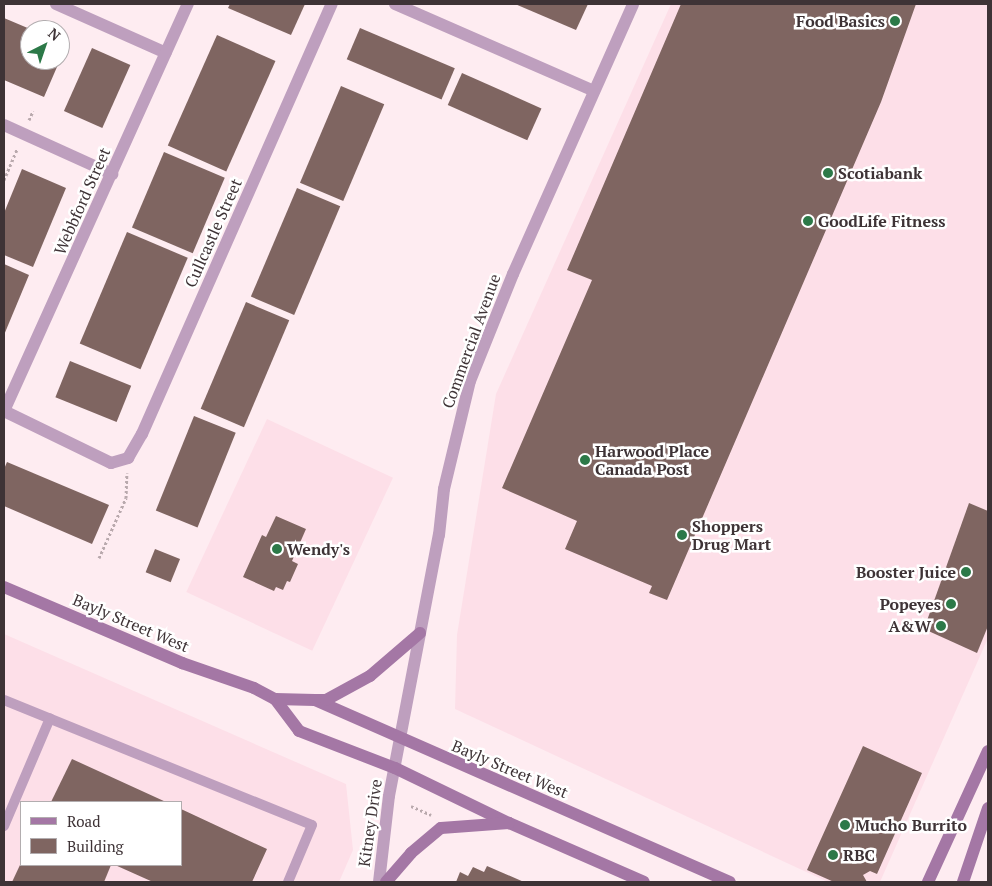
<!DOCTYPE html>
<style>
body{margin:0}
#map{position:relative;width:992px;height:886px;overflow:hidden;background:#feecf1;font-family:"PT Serif",serif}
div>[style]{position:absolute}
.built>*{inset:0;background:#fddfe8;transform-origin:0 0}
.building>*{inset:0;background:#7f6561;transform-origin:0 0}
.path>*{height:3px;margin-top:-1.5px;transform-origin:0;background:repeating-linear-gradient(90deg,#b9a9ad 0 2.5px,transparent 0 5px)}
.lane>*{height:10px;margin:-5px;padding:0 5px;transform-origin:5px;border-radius:5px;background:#be9fbe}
.street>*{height:12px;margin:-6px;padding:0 6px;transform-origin:6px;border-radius:6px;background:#be9fbe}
.secondary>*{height:12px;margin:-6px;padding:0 6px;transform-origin:6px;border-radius:6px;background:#a477a5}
.dots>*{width:14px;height:14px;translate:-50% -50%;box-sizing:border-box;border:2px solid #fff;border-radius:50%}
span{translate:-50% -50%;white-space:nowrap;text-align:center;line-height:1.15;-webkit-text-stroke:5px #fff;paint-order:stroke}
.poi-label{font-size:16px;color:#3e3336;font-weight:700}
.right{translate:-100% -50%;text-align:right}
.left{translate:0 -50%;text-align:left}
.street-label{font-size:16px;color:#3e3336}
.frame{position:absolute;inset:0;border:5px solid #3e3336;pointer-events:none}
.legend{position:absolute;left:20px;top:801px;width:162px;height:65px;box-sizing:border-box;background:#fff;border:1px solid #b2adaf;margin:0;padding:6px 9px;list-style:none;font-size:15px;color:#3e3336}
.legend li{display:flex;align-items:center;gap:10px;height:25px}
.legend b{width:25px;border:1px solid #b2adaf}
.north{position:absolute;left:20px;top:20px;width:50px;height:50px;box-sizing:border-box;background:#fff;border:1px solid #b2adaf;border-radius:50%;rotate:41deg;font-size:14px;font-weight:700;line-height:20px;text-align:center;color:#3e3336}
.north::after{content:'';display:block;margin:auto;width:18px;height:22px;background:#2c7948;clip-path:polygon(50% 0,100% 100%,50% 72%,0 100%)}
</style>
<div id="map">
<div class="built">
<i style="clip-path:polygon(671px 4px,988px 4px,988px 638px,880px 882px,828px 882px,455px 709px,457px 635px,496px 394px)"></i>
<i style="left:267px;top:419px;width:139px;height:191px;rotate:25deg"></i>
<i style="clip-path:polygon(evenodd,4px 634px,346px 784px,353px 850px,339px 882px,4px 882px,4px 634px,21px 802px,181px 802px,181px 865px,21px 865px,21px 802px)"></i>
</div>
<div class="building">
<i style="clip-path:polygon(230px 4px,305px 4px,291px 35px,228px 8px)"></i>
<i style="clip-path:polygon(515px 4px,588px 4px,576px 30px)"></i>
<i style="clip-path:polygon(681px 4px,916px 4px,881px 102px,667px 600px,649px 593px,652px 586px,565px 549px,577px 521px,502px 488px,592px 280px,567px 270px)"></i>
<i style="clip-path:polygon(4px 18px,30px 29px,30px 60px,60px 60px,44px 97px,4px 80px)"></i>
<i style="left:360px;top:28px;width:103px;height:34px;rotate:23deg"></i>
<i style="left:217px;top:35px;width:64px;height:121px;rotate:24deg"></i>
<i style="left:92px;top:48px;width:42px;height:69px;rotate:24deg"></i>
<i style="left:462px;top:73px;width:87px;height:35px;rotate:24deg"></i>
<i style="left:341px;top:86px;width:47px;height:105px;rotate:23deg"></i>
<i style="left:164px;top:152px;width:66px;height:82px;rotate:23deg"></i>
<i style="clip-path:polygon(22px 169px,66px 188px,33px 267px,4px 255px,4px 213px)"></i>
<i style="left:297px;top:188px;width:47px;height:118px;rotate:23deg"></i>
<i style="left:127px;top:232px;width:66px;height:121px;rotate:23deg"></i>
<i style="clip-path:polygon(4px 264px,29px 275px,4px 335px)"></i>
<i style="left:246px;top:302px;width:47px;height:116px;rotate:23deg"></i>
<i style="left:70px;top:361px;width:66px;height:39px;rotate:22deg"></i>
<i style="left:194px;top:416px;width:45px;height:102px;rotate:22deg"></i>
<i style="clip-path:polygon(7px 462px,109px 505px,92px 544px,4px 506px,4px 469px)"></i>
<i style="clip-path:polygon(969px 503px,988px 511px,988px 626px,977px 653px,924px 629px)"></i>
<i style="clip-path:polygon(276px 516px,306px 529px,292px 561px,298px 564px,290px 582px,287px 581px,283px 590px,276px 587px,274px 591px,243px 577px,262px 535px,266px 537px)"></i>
<i style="left:155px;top:549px;width:27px;height:25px;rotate:22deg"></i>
<i style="clip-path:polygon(863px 746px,922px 773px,877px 874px,870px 871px,863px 875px,867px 882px,834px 882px,807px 870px)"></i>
<i style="clip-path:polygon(72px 759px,166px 802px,51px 802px)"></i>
<i style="clip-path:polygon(181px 809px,267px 849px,252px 882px,153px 882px,115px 865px,181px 865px)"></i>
<i style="clip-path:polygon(20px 865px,111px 865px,104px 882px,12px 882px)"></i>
<i style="clip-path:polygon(487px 866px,524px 882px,456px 882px,460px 872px,468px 876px,473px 867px,484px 872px)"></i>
</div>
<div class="path">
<i style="left:29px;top:120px;width:10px;rotate:-66deg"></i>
<i style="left:4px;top:180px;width:34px;rotate:-67deg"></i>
<i style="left:99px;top:558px;width:66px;rotate:-65.8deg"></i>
<i style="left:126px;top:498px;width:25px;rotate:-88deg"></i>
<i style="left:411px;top:806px;width:22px;rotate:24deg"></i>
</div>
<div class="lane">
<i style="left:4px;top:700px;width:332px;rotate:22.1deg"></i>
<i style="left:312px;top:825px;width:62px;rotate:112.8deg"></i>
<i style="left:4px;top:826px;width:117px;rotate:-66.9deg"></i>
</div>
<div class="street">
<i style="left:56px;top:4px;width:120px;rotate:24deg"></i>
<i style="left:395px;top:4px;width:217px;rotate:23.6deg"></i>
<i style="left:4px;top:125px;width:119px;rotate:24.4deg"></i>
<i style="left:4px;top:411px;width:119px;rotate:25.9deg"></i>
<i style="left:111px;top:463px;width:18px;rotate:-16deg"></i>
<i style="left:128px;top:458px;width:28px;rotate:-60deg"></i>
<i style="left:142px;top:434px;width:470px;rotate:-66.2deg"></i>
<i style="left:4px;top:411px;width:447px;rotate:-65.7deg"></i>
<i style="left:379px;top:882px;width:87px;rotate:-83.4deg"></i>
<i style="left:389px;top:796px;width:266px;rotate:-79.2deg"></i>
<i style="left:439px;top:535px;width:46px;rotate:-83.8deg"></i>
<i style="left:444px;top:489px;width:111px;rotate:-76.5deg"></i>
<i style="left:470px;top:381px;width:115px;rotate:-68.1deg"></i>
<i style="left:513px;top:274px;width:295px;rotate:-66deg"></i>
</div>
<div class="secondary">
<i style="left:4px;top:587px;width:194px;rotate:23.1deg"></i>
<i style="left:182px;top:663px;width:76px;rotate:19.1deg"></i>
<i style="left:254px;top:688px;width:24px;rotate:28deg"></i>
<i style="left:275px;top:699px;width:40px;rotate:53deg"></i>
<i style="left:299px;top:731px;width:103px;rotate:21.1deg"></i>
<i style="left:395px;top:768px;width:127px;rotate:25.8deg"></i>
<i style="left:509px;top:823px;width:147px;rotate:23.6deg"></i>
<i style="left:275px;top:699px;width:40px;rotate:1.4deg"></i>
<i style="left:315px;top:700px;width:453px;rotate:23.7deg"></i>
<i style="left:315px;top:700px;width:11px"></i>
<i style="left:326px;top:700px;width:50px;rotate:-28.6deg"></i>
<i style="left:370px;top:676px;width:66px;rotate:-40.7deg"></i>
<i style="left:386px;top:882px;width:38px;rotate:-49deg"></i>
<i style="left:411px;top:853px;width:39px;rotate:-40deg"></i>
<i style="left:441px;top:828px;width:68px;rotate:-4.2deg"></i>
<i style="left:928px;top:882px;width:144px;rotate:-65.4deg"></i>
<i style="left:963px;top:882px;width:78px;rotate:-71.3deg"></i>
</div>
<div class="dots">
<i style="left:895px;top:21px;background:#2c7948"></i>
<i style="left:828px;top:173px;background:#2c7948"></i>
<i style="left:808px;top:221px;background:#2c7948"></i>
<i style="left:585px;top:460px;background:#2c7948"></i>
<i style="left:682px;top:535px;background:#2c7948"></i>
<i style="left:277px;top:549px;background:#2c7948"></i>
<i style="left:966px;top:572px;background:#2c7948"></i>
<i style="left:951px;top:604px;background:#2c7948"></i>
<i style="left:941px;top:626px;background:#2c7948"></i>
<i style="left:845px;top:825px;background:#2c7948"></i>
<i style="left:833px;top:855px;background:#2c7948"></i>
</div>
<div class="poi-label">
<span class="right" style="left:885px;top:21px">Food Basics</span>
<span class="left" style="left:838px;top:173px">Scotiabank</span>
<span class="left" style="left:818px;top:221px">GoodLife Fitness</span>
<span class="left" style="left:595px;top:460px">Harwood Place<br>Canada Post</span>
<span class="left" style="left:692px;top:535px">Shoppers<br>Drug Mart</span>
<span class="left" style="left:287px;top:549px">Wendy's</span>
<span class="right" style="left:956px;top:572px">Booster Juice</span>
<span class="right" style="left:941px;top:604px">Popeyes</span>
<span class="right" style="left:931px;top:626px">A&amp;W</span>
<span class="left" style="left:855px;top:825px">Mucho Burrito</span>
<span class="left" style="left:843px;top:855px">RBC</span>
</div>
<div class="street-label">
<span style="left:82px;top:201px;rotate:-66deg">Webbford Street</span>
<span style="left:213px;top:233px;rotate:-66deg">Cullcastle Street</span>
<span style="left:471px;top:341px;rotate:-70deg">Commercial Avenue</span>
<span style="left:131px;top:623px;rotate:23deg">Bayly Street West</span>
<span style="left:510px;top:769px;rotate:23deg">Bayly Street West</span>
<span style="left:370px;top:823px;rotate:-82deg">Kitney Drive</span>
</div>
<div class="frame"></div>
<ul class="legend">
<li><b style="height:6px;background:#a477a5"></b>Road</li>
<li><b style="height:14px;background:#7f6561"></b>Building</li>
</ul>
<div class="north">N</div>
</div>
